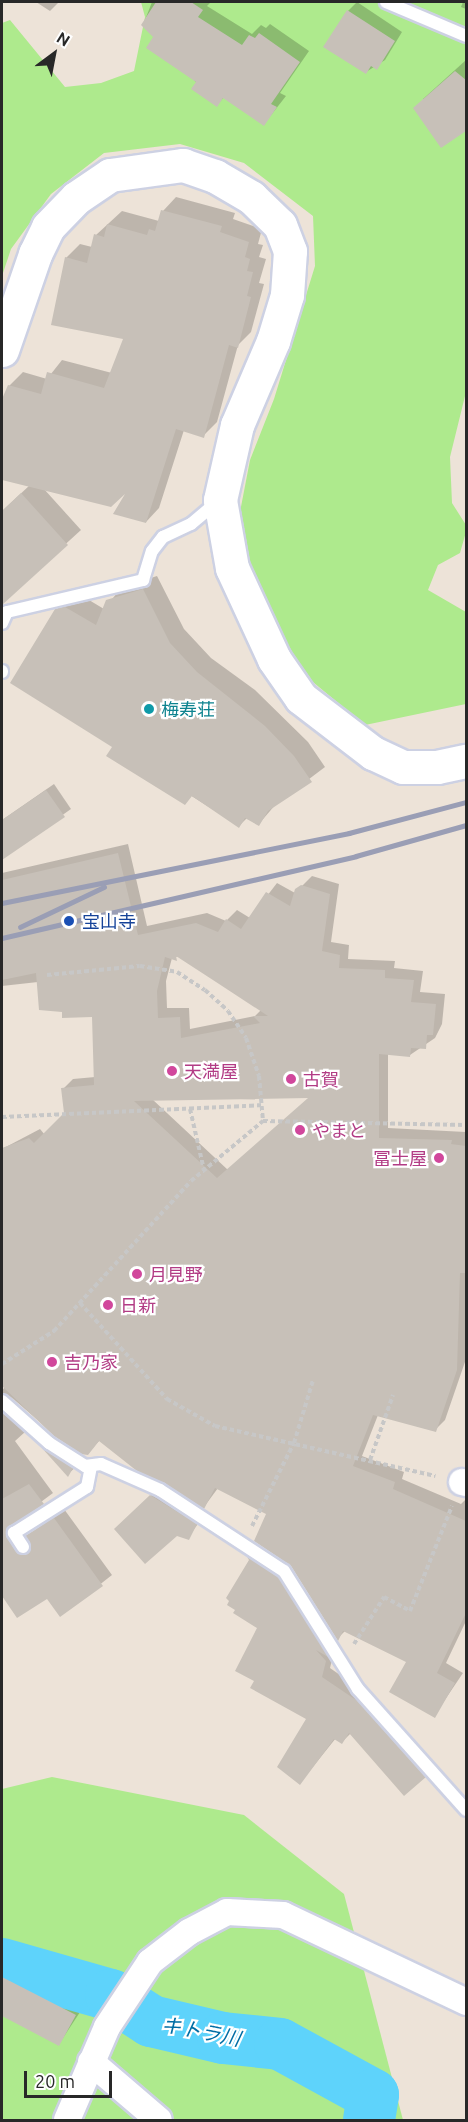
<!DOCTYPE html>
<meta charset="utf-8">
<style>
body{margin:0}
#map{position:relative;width:468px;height:2122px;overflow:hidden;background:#ede3d8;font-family:Ubuntu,"Noto Sans JP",sans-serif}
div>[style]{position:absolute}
.green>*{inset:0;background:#aeea8d}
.shadow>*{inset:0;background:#0003;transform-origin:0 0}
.river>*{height:52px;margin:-26px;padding:0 26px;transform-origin:26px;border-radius:26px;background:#5ed3fb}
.building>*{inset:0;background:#c7c0b8}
.path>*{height:4px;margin-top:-2px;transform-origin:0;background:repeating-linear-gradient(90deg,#c7c7c7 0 4.5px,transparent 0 7.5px)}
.roads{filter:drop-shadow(2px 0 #cdd1e3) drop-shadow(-2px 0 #cdd1e3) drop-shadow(0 2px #cdd1e3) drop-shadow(0 -2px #cdd1e3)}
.lane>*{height:12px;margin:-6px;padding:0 6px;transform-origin:6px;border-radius:6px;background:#fff}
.street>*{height:26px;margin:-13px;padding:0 13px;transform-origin:13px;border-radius:13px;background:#fff}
.secondary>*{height:33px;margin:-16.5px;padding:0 16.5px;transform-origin:16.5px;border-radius:16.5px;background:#fff}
.rail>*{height:4.5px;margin:-2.25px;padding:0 2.25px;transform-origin:2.25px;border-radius:2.25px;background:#9a9eb5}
.dots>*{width:16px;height:16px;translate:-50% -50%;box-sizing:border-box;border:3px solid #fff;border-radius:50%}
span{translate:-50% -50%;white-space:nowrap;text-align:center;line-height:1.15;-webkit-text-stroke:4.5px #fff;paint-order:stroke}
.culture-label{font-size:18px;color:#0d838f}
.left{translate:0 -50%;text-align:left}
.transit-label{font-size:18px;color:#164399}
.hotel-label{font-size:18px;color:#b23c85}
.right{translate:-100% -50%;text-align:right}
.water-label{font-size:20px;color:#006da4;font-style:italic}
.frame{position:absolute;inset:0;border:3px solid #282828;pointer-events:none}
.north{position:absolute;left:24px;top:24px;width:60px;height:60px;-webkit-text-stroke:4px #fff;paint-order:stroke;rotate:32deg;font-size:16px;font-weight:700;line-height:24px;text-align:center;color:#282828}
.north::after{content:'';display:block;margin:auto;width:21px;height:27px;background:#282828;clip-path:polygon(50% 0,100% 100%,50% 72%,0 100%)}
.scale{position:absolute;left:24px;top:2071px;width:88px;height:27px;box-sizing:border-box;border:3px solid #282828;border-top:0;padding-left:8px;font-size:18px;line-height:21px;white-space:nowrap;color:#282828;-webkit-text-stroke:4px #fff;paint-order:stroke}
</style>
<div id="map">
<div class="green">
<i style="clip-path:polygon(141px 2px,466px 2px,466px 392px,450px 457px,452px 503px,466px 525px,466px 532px,460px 553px,438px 565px,428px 590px,466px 612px,466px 704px,365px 725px,308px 678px,282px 642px,250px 566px,240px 512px,250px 460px,274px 399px,315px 266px,313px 216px,244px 163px,180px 144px,104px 153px,51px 194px,11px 249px,2px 276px,2px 23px,10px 20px,65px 87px,101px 83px,134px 71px,145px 17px)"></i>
<i style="clip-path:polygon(52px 1777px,244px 1815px,344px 1894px,403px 2120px,2px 2120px,2px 1789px)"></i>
</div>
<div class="shadow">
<i style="clip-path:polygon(36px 2px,59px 2px,50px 11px)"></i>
<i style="clip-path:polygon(152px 2px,211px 2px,207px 6px,252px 34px,261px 25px,266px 28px,270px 24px,309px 51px,280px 93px,286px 96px,264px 124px,224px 97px,217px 105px,143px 25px)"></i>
<i style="clip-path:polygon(357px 2px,402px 32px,385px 60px,366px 72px,348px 11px)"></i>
<i style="clip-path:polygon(463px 2px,466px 2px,466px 9px,461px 7px)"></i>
<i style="clip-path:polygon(466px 60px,466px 129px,442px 146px,423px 99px)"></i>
<i style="clip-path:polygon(176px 197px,235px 213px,233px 219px,262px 229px,258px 244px,263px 245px,259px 257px,266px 259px,259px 283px,264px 284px,251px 332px,238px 345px,217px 422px,203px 436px,184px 430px,159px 508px,146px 522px,130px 489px,44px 489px,81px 530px,2px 602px,2px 511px,30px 485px,2px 478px,5px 409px,2px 402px,9px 386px,23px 372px,47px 379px,62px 360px,112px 373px,125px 338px,66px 258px,80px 244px,92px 247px,96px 235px,122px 211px,159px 221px,163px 211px)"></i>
<i style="clip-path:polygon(157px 576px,184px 629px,211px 658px,255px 690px,308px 742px,325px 767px,276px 804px,258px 825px,247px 818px,239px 826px,114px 747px,56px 610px,70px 596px,79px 594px,104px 609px,122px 587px)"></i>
<i style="clip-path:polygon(54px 784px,71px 809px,2px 858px,2px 820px)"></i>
<i style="clip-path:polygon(evenodd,128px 844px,147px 926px,207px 913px,226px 921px,237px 910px,250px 918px,277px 883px,295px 893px,312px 876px,339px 884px,331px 942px,349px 945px,348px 959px,395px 961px,394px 968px,423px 971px,420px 992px,445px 994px,442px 1024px,435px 1038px,410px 1055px,388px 1053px,388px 1128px,466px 1132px,466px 1359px,445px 1420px,435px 1430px,378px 1415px,362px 1456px,404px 1472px,402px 1479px,461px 1504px,466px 1499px,466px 1621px,446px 1663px,463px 1673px,434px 1716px,408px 1661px,346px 1630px,338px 1638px,268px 1514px,218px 1488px,204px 1507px,100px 1440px,88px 1453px,55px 1435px,10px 1396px,35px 1423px,15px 1441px,53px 1493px,18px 1519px,16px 1527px,32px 1545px,27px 1536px,64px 1509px,112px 1575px,61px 1615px,47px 1597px,22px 1613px,2px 1587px,2px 1390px,68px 1330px,2px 1347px,2px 1149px,40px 1129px,45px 1135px,65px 1114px,63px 1089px,73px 1079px,95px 1077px,93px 1015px,63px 1011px,38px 982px,2px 986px,2px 873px,128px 844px,179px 956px,261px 1010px,255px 1016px,190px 1029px,189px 1008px,167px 1008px,166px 981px,172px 958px,179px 956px,128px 844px,311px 1097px,228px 1170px,152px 1099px,311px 1097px)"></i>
<i style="clip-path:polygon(2px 1029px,3px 1082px,2px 1084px)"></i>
<i style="left:50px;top:1439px;width:38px;height:11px;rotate:47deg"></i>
<i style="clip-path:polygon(160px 1487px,204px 1515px,188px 1538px,124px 1521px)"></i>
<i style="clip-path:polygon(256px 1549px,286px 1569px,334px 1652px,330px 1668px,367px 1694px,433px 1767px,424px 1776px,351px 1733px,342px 1742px,336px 1738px,300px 1783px,308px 1718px,256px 1680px,259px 1628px,228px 1598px)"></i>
<i style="clip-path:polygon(2px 1966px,27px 1974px,84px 2006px,59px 2044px,2px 2014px)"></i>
</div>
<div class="river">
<i style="left:2px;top:1964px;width:113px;rotate:15.9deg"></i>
<i style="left:111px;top:1995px;width:48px;rotate:33deg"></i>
<i style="left:151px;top:2021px;width:74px;rotate:13.3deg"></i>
<i style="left:223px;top:2038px;width:57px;rotate:6deg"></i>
<i style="left:280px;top:2044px;width:106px;rotate:28.7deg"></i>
<i style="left:373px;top:2095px;width:25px;rotate:99deg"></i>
</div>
<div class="building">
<i style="clip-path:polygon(156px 2px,191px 2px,203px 10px,198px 17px,242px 45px,249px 35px,255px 38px,259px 33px,300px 62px,271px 104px,277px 107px,264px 126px,223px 98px,217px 107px,191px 89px,196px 82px,146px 48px,153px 37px,141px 25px)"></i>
<i style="clip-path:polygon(347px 10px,395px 41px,377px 70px,371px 66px,366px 74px,323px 47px)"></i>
<i style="clip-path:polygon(455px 71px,466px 80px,466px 131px,441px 148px,413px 108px)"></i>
<i style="clip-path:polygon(161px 210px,222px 226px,220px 232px,249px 242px,245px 257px,250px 259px,247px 271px,253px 272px,247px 296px,251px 297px,238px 348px,229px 345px,204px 438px,176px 429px,146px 523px,113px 514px,125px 494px,111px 507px,2px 480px,2px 399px,8px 385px,41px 394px,47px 372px,104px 388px,123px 339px,51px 325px,65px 257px,87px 263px,94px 234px,104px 237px,107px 224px,147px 235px,149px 229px,155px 231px)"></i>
<i style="clip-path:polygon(21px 493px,68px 545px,2px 605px,2px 511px)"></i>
<i style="clip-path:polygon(143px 589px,170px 643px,197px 672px,265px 726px,294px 756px,312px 782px,268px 811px,259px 826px,245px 818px,239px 828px,192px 796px,185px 805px,106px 756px,112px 747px,10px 683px,55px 609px,65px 607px,96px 625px,106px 600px)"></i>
<i style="clip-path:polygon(46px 790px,65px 817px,2px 860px,2px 820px)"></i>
<i style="clip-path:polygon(evenodd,118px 853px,138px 935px,196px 923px,218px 932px,226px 919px,241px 929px,266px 892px,290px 906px,295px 889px,301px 885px,330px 894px,322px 951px,340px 955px,339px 968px,385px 970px,385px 978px,414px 980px,411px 1002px,436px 1004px,433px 1035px,427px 1035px,426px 1049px,411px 1048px,410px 1057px,379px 1054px,379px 1138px,452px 1140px,451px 1144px,466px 1146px,466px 1273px,460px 1273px,457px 1370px,436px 1432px,373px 1415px,353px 1466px,395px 1482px,393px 1489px,466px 1521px,466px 1613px,437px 1673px,455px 1683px,435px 1718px,389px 1692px,406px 1662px,343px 1631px,338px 1641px,291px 1566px,254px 1541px,266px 1514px,215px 1488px,204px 1509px,137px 1471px,99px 1441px,88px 1455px,81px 1454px,54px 1436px,2px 1386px,2px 1148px,29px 1138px,34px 1143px,64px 1113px,61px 1088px,94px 1085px,92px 1017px,62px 1018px,62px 1012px,39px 1010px,36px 973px,2px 980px,2px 880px,118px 853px,176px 956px,216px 982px,268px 1016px,253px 1016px,260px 1023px,181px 1038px,180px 1017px,158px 1018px,157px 991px,165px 957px,177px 961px,176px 956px,118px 853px,308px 1098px,217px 1178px,134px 1101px,308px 1098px)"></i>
<i style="clip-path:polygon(41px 1447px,73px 1468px,68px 1477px)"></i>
<i style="clip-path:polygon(29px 1484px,44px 1504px,7px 1529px,7px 1537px,16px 1551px,28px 1554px,31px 1546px,25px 1536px,54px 1518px,103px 1586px,60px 1617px,47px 1599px,17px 1618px,2px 1596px,2px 1499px)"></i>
<i style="clip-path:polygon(150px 1495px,197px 1524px,189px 1540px,177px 1536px,145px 1564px,114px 1529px)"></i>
<i style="clip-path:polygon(247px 1557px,278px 1577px,328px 1657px,316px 1650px,326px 1661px,322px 1677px,359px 1702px,426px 1777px,404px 1796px,349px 1733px,342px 1744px,334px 1739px,300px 1785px,277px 1767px,306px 1719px,250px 1688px,254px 1681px,235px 1671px,257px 1628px,233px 1613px,235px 1610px,227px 1605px,229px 1601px,226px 1598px,249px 1560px)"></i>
<i style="clip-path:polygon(2px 1977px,76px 2015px,59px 2046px,2px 2016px)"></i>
</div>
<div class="path">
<i style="left:47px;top:975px;width:93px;rotate:-5.5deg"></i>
<i style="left:140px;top:966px;width:37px;rotate:9deg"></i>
<i style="left:177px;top:972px;width:33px;rotate:33deg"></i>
<i style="left:205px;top:990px;width:31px;rotate:42deg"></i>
<i style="left:228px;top:1011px;width:32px;rotate:56deg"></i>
<i style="left:246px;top:1038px;width:40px;rotate:71.1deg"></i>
<i style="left:259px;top:1076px;width:45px;rotate:84.9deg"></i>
<i style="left:190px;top:1109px;width:63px;rotate:77.1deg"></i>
<i style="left:2px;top:1117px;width:262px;rotate:-2.6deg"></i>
<i style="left:80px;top:1303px;width:130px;rotate:47.8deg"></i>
<i style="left:167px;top:1399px;width:55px;rotate:29.4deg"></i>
<i style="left:215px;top:1426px;width:226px;rotate:12.8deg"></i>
<i style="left:2px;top:1364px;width:62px;rotate:-32.4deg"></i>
<i style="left:54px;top:1331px;width:203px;rotate:-47.6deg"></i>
<i style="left:191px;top:1181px;width:94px;rotate:-39.8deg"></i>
<i style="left:263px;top:1121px;width:203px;rotate:1.1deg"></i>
<i style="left:370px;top:1460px;width:69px;rotate:-70.5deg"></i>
<i style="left:252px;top:1526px;width:93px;rotate:-63.2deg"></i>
<i style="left:294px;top:1443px;width:66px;rotate:-73.2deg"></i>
<i style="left:354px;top:1644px;width:56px;rotate:-57.4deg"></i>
<i style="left:384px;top:1597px;width:30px;rotate:28deg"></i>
<i style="left:410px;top:1611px;width:113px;rotate:-68.2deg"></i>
</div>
<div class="roads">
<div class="lane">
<i style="left:386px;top:2px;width:87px;rotate:23deg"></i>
<i style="left:2px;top:623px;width:12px;rotate:-66deg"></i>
<i style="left:7px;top:612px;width:140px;rotate:-13.2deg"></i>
<i style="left:143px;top:580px;width:30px;rotate:-73deg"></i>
<i style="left:152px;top:551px;width:18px;rotate:-52deg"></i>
<i style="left:163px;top:537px;width:31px;rotate:-25deg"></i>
<i style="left:191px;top:524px;width:34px;rotate:-40deg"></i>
<i style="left:2px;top:671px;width:1px;rotate:90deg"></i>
<i style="left:2px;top:1401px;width:63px;rotate:41.8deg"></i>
<i style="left:49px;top:1443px;width:43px;rotate:32.6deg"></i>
<i style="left:85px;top:1466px;width:16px;rotate:-7deg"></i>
<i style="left:101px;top:1464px;width:64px;rotate:23.8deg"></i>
<i style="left:160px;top:1490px;width:148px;rotate:33.2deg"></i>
<i style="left:284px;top:1571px;width:139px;rotate:57.9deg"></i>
<i style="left:358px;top:1689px;width:162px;rotate:48.2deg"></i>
<i style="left:23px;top:1547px;width:17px;rotate:-123deg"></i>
<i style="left:14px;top:1533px;width:86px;rotate:-32.2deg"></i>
<i style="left:87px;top:1487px;width:21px;rotate:-79deg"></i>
</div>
<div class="street">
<i style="left:462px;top:1482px;width:4px;rotate:14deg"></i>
<i style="left:91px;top:2062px;width:89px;rotate:40.5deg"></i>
<i style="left:67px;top:2120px;width:101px;rotate:-66.7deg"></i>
<i style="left:107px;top:2027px;width:78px;rotate:-56.5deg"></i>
<i style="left:150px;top:1962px;width:49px;rotate:-37.6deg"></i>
<i style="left:189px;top:1932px;width:43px;rotate:-27.8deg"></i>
<i style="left:227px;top:1912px;width:56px;rotate:3.1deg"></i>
<i style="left:283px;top:1915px;width:203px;rotate:25.4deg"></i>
</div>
<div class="secondary">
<i style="left:2px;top:350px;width:102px;rotate:-71deg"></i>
<i style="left:35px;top:254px;width:30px;rotate:-64deg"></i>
<i style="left:48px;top:227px;width:40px;rotate:-46deg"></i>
<i style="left:76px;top:198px;width:41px;rotate:-34.1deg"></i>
<i style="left:110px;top:175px;width:74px;rotate:-7.8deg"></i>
<i style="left:183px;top:165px;width:34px;rotate:19deg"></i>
<i style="left:215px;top:176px;width:42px;rotate:30.3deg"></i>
<i style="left:251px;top:197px;width:40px;rotate:44deg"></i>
<i style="left:280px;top:225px;width:28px;rotate:69deg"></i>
<i style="left:290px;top:251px;width:44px;rotate:93.9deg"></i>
<i style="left:287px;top:295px;width:48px;rotate:106.9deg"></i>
<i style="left:273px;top:341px;width:91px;rotate:113.2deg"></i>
<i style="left:237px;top:425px;width:77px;rotate:102.8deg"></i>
<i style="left:220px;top:500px;width:69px;rotate:80deg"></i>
<i style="left:232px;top:568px;width:100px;rotate:65.2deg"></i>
<i style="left:274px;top:659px;width:47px;rotate:55.3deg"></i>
<i style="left:301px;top:698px;width:91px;rotate:37.4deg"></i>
<i style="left:373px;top:753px;width:33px;rotate:25deg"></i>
<i style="left:403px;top:767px;width:34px"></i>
<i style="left:437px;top:767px;width:30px;rotate:-12deg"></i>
</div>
</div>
<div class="rail">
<i style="left:2px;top:903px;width:354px;rotate:-11.4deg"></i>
<i style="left:349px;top:833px;width:121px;rotate:-14.8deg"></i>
<i style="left:20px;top:927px;width:93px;rotate:-25.5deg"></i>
<i style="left:2px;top:938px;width:363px;rotate:-13deg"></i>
<i style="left:356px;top:856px;width:114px;rotate:-15.7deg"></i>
</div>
<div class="dots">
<i style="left:149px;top:709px;background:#0f9aa8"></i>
<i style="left:69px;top:921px;background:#1a4fb4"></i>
<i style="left:172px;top:1071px;background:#d1479c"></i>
<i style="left:291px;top:1079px;background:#d1479c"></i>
<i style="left:300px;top:1130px;background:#d1479c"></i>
<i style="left:439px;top:1158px;background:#d1479c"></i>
<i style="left:137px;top:1274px;background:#d1479c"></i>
<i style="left:108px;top:1305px;background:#d1479c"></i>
<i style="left:52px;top:1362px;background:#d1479c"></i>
</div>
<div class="culture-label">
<span class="left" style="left:161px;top:709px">梅寿荘</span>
</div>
<div class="transit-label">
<span class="left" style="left:82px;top:921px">宝山寺</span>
</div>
<div class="hotel-label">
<span class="left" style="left:184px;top:1071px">天満屋</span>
<span class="left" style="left:303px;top:1079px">古賀</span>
<span class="left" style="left:312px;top:1130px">やまと</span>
<span class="right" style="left:427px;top:1158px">冨士屋</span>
<span class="left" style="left:149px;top:1274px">月見野</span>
<span class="left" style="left:120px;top:1305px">日新</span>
<span class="left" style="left:64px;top:1362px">吉乃家</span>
</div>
<div class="water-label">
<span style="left:201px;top:2031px;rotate:11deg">キトラ川</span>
</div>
<div class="frame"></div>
<div class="north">N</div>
<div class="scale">20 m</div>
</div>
